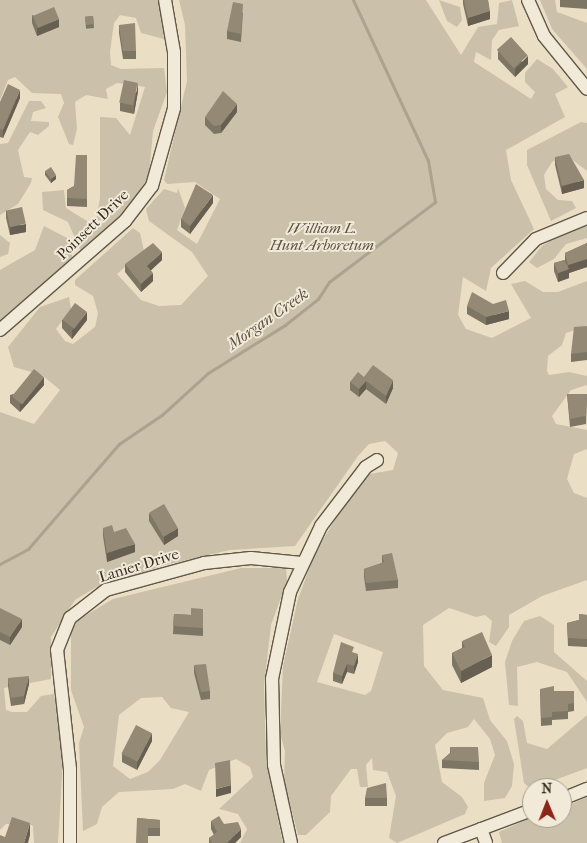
<!DOCTYPE html>
<style>
body{margin:0}
#map{position:relative;width:587px;height:843px;overflow:hidden;background:#eadfc5;font-family:"IM FELL French Canon",serif}
div>[style]{position:absolute}
.green>*{inset:0;background:#cbc0a9}
.stream>*{height:2.5px;margin:-1.25px;padding:0 1.25px;transform-origin:1.25px;border-radius:1.25px;background:#aca28d}
.roads{filter:drop-shadow(1px 0 #625848) drop-shadow(-1px 0 #625848) drop-shadow(0 1px #625848) drop-shadow(0 -1px #625848)}
.minor>*{height:12px;margin:-6px;padding:0 6px;transform-origin:6px;border-radius:6px;background:#f1ead9}
.wall>*{inset:0;background:#7e7665;transform-origin:0 0}
.shaded-wall>*{inset:0;background:#676052}
.building>*{inset:0;background:#938975;transform-origin:0 0}
span{translate:-50% -50%;white-space:nowrap;text-align:center;line-height:1.15;-webkit-text-stroke:4px #f1ead9;paint-order:stroke}
.street-label{font-size:15px;color:#352b1f}
.park-label{font-size:15px;color:#5a5042;font-style:italic}
.water-label{font-size:16px;color:#594f40;font-style:italic}
.north{position:absolute;left:522px;top:778px;width:50px;height:50px;box-sizing:border-box;background:#f1ead9;border:1px solid #a69e8f;border-radius:50%;rotate:359deg;font-size:14px;font-weight:700;line-height:20px;text-align:center;color:#352b1f}
.north::after{content:'';display:block;margin:auto;width:18px;height:22px;background:#8f2418;clip-path:polygon(50% 0,100% 100%,50% 72%,0 100%)}
</style>
<div id="map">
<div class="green">
<i style="clip-path:polygon(0 0,160px 0,164px 39px,141px 33px,136px 18px,120px 15px,114px 23px,110px 52px,111px 65px,121px 69px,164px 68px,167px 92px,153px 131px,149px 175px,131px 206px,81px 252px,68px 222px,43px 210px,42px 192px,64px 190px,66px 208px,95px 226px,100px 198px,100px 117px,116px 118px,130px 135px,145px 87px,117px 83px,106px 89px,108px 99px,86px 95px,75px 102px,77px 129px,73px 145px,69px 144px,58px 117px,64px 103px,61px 94px,32px 93px,15px 77px,8px 80px,0 100px)"></i>
<i style="clip-path:polygon(evenodd,179px 0,426px 0,461px 55px,478px 27px,497px 24px,499px 3px,512px 0,519px 26px,499px 30px,492px 40px,491px 60px,476px 52px,474px 62px,531px 99px,535px 92px,525px 82px,525px 73px,537px 59px,553px 69px,568px 87px,555px 94px,565px 117px,506px 150px,511px 180px,534px 229px,491px 268px,486px 291px,463px 277px,458px 315px,466px 329px,492px 338px,531px 318px,511px 284px,525px 281px,543px 292px,558px 292px,587px 281px,587px 326px,566px 333px,562px 345px,548px 356px,547px 371px,549px 375px,569px 372px,587px 376px,587px 385px,571px 390px,552px 416px,556px 424px,587px 430px,587px 449px,574px 454px,567px 479px,574px 493px,587px 498px,587px 580px,542px 596px,509px 615px,509px 627px,496px 646px,489px 642px,492px 621px,485px 615px,476px 617px,449px 608px,423px 625px,424px 666px,443px 690px,483px 698px,490px 720px,507px 741px,514px 764px,512px 786px,505px 798px,484px 801px,484px 783px,495px 755px,490px 739px,474px 719px,468px 727px,447px 733px,435px 745px,442px 782px,462px 797px,468px 807px,465px 814px,397px 843px,389px 838px,396px 796px,387px 772px,373px 770px,372px 758px,366px 765px,368px 787px,360px 787px,357px 769px,351px 769px,331px 796px,330px 812px,306px 835px,298px 835px,284px 781px,285px 751px,280px 733px,283px 666px,298px 599px,315px 553px,351px 493px,370px 474px,393px 470px,398px 453px,385px 441px,369px 444px,358px 456px,295px 546px,230px 550px,165px 565px,95px 588px,75px 600px,51px 637px,51px 679px,4px 688px,6px 710px,12px 712px,27px 712px,41px 696px,54px 694px,64px 743px,58px 843px,34px 843px,33px 826px,29px 824px,6px 824px,0 830px,0 412px,34px 424px,60px 390px,42px 375px,14px 367px,8px 347px,40px 307px,69px 297px,71px 309px,56px 329px,65px 341px,73px 344px,95px 327px,98px 313px,93px 296px,75px 285px,75px 280px,133px 228px,140px 233px,144px 251px,117px 274px,141px 300px,159px 306px,181px 305px,208px 276px,192px 252px,149px 221px,146px 209px,164px 189px,177px 193px,178px 188px,185px 208px,177px 230px,197px 244px,220px 199px,195px 182px,167px 184px,164px 180px,187px 81px,185px 25px,179px 0,334px 634px,383px 652px,371px 691px,365px 695px,317px 682px,334px 634px)"></i>
<i style="clip-path:polygon(439px 0,460px 7px,462px 20px,457px 27px,447px 21px)"></i>
<i style="clip-path:polygon(540px 0,555px 0,557px 12px,587px 23px,587px 69px,552px 29px)"></i>
<i style="clip-path:polygon(29px 101px,41px 101px,46px 108px,33px 112px,31px 121px,49px 122px,49px 126px,38px 135px,30px 132px,18px 150px,24px 177px,32px 178px,31px 183px,18px 204px,0 215px,0 144px,8px 143px)"></i>
<i style="clip-path:polygon(581px 122px,587px 123px,587px 171px,566px 155px,552px 162px,544px 175px,546px 189px,558px 200px,572px 201px,576px 208px,551px 221px,527px 165px,527px 150px)"></i>
<i style="clip-path:polygon(44px 226px,67px 238px,73px 259px,0 321px,0 270px,35px 250px)"></i>
<i style="clip-path:polygon(587px 226px,587px 238px,566px 244px,554px 259px,537px 268px,529px 262px,542px 246px,561px 234px)"></i>
<i style="clip-path:polygon(0 235px,10px 243px,8px 254px,0 257px)"></i>
<i style="clip-path:polygon(evenodd,241px 568px,286px 568px,287px 581px,271px 625px,264px 686px,266px 761px,283px 843px,240px 843px,247px 829px,238px 814px,219px 809px,253px 777px,250px 767px,236px 759px,209px 770px,201px 791px,185px 784px,173px 789px,119px 792px,102px 807px,97px 824px,83px 831px,79px 743px,84px 727px,71px 690px,71px 632px,78px 620px,113px 599px,241px 568px,162px 697px,171px 708px,189px 712px,160px 760px,148px 772px,130px 779px,113px 766px,119px 715px,141px 698px,162px 697px)"></i>
<i style="clip-path:polygon(540px 616px,554px 625px,554px 652px,587px 681px,587px 702px,567px 672px,537px 662px,517px 667px,518px 706px,509px 705px,505px 662px,512px 641px,524px 621px)"></i>
<i style="clip-path:polygon(587px 715px,587px 768px,531px 789px,524px 783px,514px 719px,517px 716px,523px 721px,527px 743px,547px 749px)"></i>
<i style="clip-path:polygon(587px 797px,587px 843px,502px 843px,499px 832px,532px 817px,562px 818px,562px 808px)"></i>
</div>
<div class="stream">
<i style="left:0;top:564px;width:32px;rotate:-28deg"></i>
<i style="left:28px;top:549px;width:139px;rotate:-49.1deg"></i>
<i style="left:119px;top:444px;width:52px;rotate:-34deg"></i>
<i style="left:162px;top:415px;width:62px;rotate:-42.4deg"></i>
<i style="left:208px;top:373px;width:91px;rotate:-31.9deg"></i>
<i style="left:285px;top:325px;width:42px;rotate:-38.2deg"></i>
<i style="left:318px;top:299px;width:20px;rotate:-57deg"></i>
<i style="left:329px;top:282px;width:133px;rotate:-37deg"></i>
<i style="left:435px;top:202px;width:42px;rotate:-99.7deg"></i>
<i style="left:428px;top:161px;width:178px;rotate:-115deg"></i>
</div>
<div class="roads">
<div class="minor">
<i style="left:528px;top:0;width:39px;rotate:66deg"></i>
<i style="left:544px;top:36px;width:68px;rotate:50.9deg"></i>
<i style="left:503px;top:273px;width:47px;rotate:-45.9deg"></i>
<i style="left:536px;top:239px;width:55px;rotate:-22.4deg"></i>
<i style="left:0;top:330px;width:166px;rotate:-41.1deg"></i>
<i style="left:125px;top:221px;width:44px;rotate:-52.4deg"></i>
<i style="left:152px;top:186px;width:81px;rotate:-74.2deg"></i>
<i style="left:174px;top:108px;width:56px;rotate:-90deg"></i>
<i style="left:174px;top:52px;width:53px;rotate:-99.8deg"></i>
<i style="left:562px;top:799px;width:27px;rotate:-22deg"></i>
<i style="left:481px;top:829px;width:15px;rotate:70deg"></i>
<i style="left:70px;top:843px;width:74px;rotate:-90deg"></i>
<i style="left:70px;top:769px;width:120px;rotate:-96.2deg"></i>
<i style="left:57px;top:650px;width:35px;rotate:-68deg"></i>
<i style="left:70px;top:618px;width:46px;rotate:-37.9deg"></i>
<i style="left:106px;top:590px;width:102px;rotate:-15.4deg"></i>
<i style="left:204px;top:563px;width:47px;rotate:-6.1deg"></i>
<i style="left:251px;top:558px;width:51px;rotate:5.6deg"></i>
<i style="left:291px;top:843px;width:80px;rotate:-102.3deg"></i>
<i style="left:274px;top:765px;width:86px;rotate:-91.3deg"></i>
<i style="left:272px;top:679px;width:89px;rotate:-78.3deg"></i>
<i style="left:290px;top:592px;width:73px;rotate:-64.8deg"></i>
<i style="left:321px;top:526px;width:74px;rotate:-52.7deg"></i>
<i style="left:366px;top:467px;width:13px;rotate:-32deg"></i>
<i style="left:444px;top:843px;width:94px;rotate:-20.6deg"></i>
</div>
</div>
<div class="wall">
<i style="clip-path:polygon(463px 0,488px 0,490px 19px,468px 26px,463px 4px)"></i>
<i style="clip-path:polygon(560px 0,587px 0,587px 9px,560px 7px)"></i>
<i style="clip-path:polygon(243px 12px,241px 42px,227px 39px,227px 31px)"></i>
<i style="clip-path:polygon(32px 15px,59px 27px,37px 36px,32px 23px)"></i>
<i style="left:93px;top:16px;width:12px;height:8px;rotate:85deg"></i>
<i style="clip-path:polygon(119px 25px,136px 51px,136px 59px,123px 59px,119px 33px)"></i>
<i style="clip-path:polygon(498px 51px,528px 64px,515px 77px,498px 59px)"></i>
<i style="clip-path:polygon(138px 91px,134px 114px,120px 111px,120px 103px)"></i>
<i style="clip-path:polygon(20px 98px,3px 138px,0 137px,0 102px)"></i>
<i style="clip-path:polygon(237px 112px,221px 133px,214px 134px,205px 125px,205px 117px)"></i>
<i style="clip-path:polygon(87px 155px,87px 207px,67px 206px,67px 190px,74px 186px)"></i>
<i style="clip-path:polygon(555px 157px,584px 188px,562px 194px,555px 165px)"></i>
<i style="clip-path:polygon(45px 171px,56px 179px,51px 183px,45px 175px)"></i>
<i style="clip-path:polygon(213px 203px,190px 234px,181px 227px,181px 219px)"></i>
<i style="clip-path:polygon(6px 210px,26px 232px,10px 235px,6px 218px)"></i>
<i style="clip-path:polygon(587px 243px,587px 267px,569px 273px,569px 278px,558px 282px,554px 271px,554px 263px,565px 260px,565px 253px)"></i>
<i style="clip-path:polygon(162px 260px,151px 270px,153px 281px,141px 292px,125px 272px,125px 264px)"></i>
<i style="clip-path:polygon(467px 306px,509px 319px,486px 325px,467px 314px)"></i>
<i style="clip-path:polygon(62px 320px,87px 320px,72px 339px,62px 328px)"></i>
<i style="clip-path:polygon(587px 326px,587px 360px,571px 362px,571px 354px)"></i>
<i style="clip-path:polygon(364px 377px,393px 388px,386px 404px,366px 389px,359px 397px,350px 390px,350px 382px)"></i>
<i style="clip-path:polygon(44px 385px,20px 412px,10px 403px,10px 395px)"></i>
<i style="clip-path:polygon(567px 394px,587px 394px,586px 424px,570px 427px)"></i>
<i style="clip-path:polygon(149px 513px,178px 536px,164px 545px,149px 521px)"></i>
<i style="clip-path:polygon(103px 528px,114px 532px,135px 552px,107px 562px,103px 536px)"></i>
<i style="clip-path:polygon(382px 555px,398px 580px,398px 588px,366px 591px,364px 577px,364px 569px,382px 563px)"></i>
<i style="clip-path:polygon(0 609px,22px 627px,10px 645px,0 640px)"></i>
<i style="clip-path:polygon(203px 609px,203px 636px,173px 634px,174px 614px,191px 615px)"></i>
<i style="clip-path:polygon(579px 614px,587px 615px,587px 647px,568px 646px,567px 623px,579px 620px)"></i>
<i style="clip-path:polygon(462px 641px,492px 667px,461px 683px,452px 665px,452px 653px,462px 648px)"></i>
<i style="clip-path:polygon(354px 653px,358px 662px,354px 674px,347px 672px,342px 684px,333px 681px,333px 673px)"></i>
<i style="clip-path:polygon(194px 665px,210px 691px,210px 699px,201px 700px,194px 673px)"></i>
<i style="clip-path:polygon(8px 678px,29px 684px,24px 704px,11px 706px,8px 686px)"></i>
<i style="clip-path:polygon(540px 689px,554px 691px,574px 691px,574px 711px,568px 712px,568px 719px,552px 720px,552px 725px,541px 726px)"></i>
<i style="clip-path:polygon(152px 741px,137px 770px,122px 762px,122px 754px)"></i>
<i style="clip-path:polygon(450px 747px,479px 762px,479px 770px,442px 768px,442px 760px,450px 753px)"></i>
<i style="left:365px;top:798px;width:22px;height:8px"></i>
<i style="clip-path:polygon(137px 818px,160px 820px,160px 836px,148px 836px)"></i>
<i style="clip-path:polygon(211px 821px,224px 824px,241px 837px,235px 843px,209px 843px,209px 838px,214px 835px,211px 829px)"></i>
</div>
<div class="shaded-wall">
<i style="clip-path:polygon(490px 11px,490px 19px,468px 26px,468px 18px)"></i>
<i style="clip-path:polygon(59px 19px,59px 27px,37px 36px,37px 28px)"></i>
<i style="clip-path:polygon(528px 56px,528px 64px,515px 77px,515px 69px)"></i>
<i style="clip-path:polygon(138px 83px,138px 91px,134px 114px,134px 106px)"></i>
<i style="clip-path:polygon(20px 90px,20px 98px,3px 138px,3px 130px)"></i>
<i style="clip-path:polygon(237px 104px,237px 112px,221px 133px,221px 125px)"></i>
<i style="clip-path:polygon(56px 175px,56px 179px,51px 183px,51px 179px)"></i>
<i style="clip-path:polygon(584px 180px,584px 188px,562px 194px,562px 186px)"></i>
<i style="clip-path:polygon(213px 195px,213px 203px,190px 234px,190px 226px)"></i>
<i style="clip-path:polygon(26px 224px,26px 232px,10px 235px,10px 227px)"></i>
<i style="clip-path:polygon(162px 252px,162px 260px,147px 274px,147px 266px)"></i>
<i style="clip-path:polygon(587px 259px,587px 267px,569px 273px,569px 278px,558px 282px,558px 273px,568px 270px,568px 265px)"></i>
<i style="clip-path:polygon(153px 273px,153px 281px,141px 292px,141px 284px)"></i>
<i style="clip-path:polygon(509px 311px,509px 319px,486px 325px,486px 317px)"></i>
<i style="clip-path:polygon(87px 312px,87px 320px,72px 339px,72px 331px)"></i>
<i style="clip-path:polygon(44px 377px,44px 385px,20px 412px,20px 404px)"></i>
<i style="clip-path:polygon(393px 380px,393px 388px,386px 404px,386px 396px)"></i>
<i style="clip-path:polygon(366px 381px,366px 389px,359px 397px,359px 389px)"></i>
<i style="clip-path:polygon(178px 528px,178px 536px,164px 545px,164px 537px)"></i>
<i style="clip-path:polygon(135px 544px,135px 552px,107px 562px,107px 553px)"></i>
<i style="clip-path:polygon(22px 619px,22px 627px,10px 645px,10px 637px)"></i>
<i style="clip-path:polygon(358px 654px,358px 662px,354px 674px,354px 666px)"></i>
<i style="clip-path:polygon(492px 655px,492px 667px,461px 683px,461px 671px)"></i>
<i style="clip-path:polygon(347px 664px,347px 672px,342px 684px,342px 676px)"></i>
<i style="clip-path:polygon(29px 676px,29px 684px,24px 704px,24px 696px)"></i>
<i style="clip-path:polygon(152px 733px,152px 741px,137px 770px,137px 762px)"></i>
<i style="clip-path:polygon(231px 785px,231px 793px,216px 797px,216px 789px)"></i>
<i style="clip-path:polygon(30px 823px,30px 835px,28px 843px,24px 843px)"></i>
<i style="clip-path:polygon(241px 829px,241px 837px,235px 843px,227px 843px)"></i>
</div>
<div class="building">
<i style="clip-path:polygon(464px 0,488px 0,490px 11px,468px 18px)"></i>
<i style="clip-path:polygon(233px 2px,243px 4px,241px 34px,227px 31px)"></i>
<i style="left:54px;top:7px;width:13px;height:23px;rotate:67deg"></i>
<i style="left:93px;top:16px;width:8px;height:8px;rotate:83deg"></i>
<i style="clip-path:polygon(135px 23px,136px 51px,123px 51px,119px 25px)"></i>
<i style="left:511px;top:37px;width:25px;height:19px;rotate:48deg"></i>
<i style="left:124px;top:80px;width:14px;height:23px;rotate:12deg"></i>
<i style="clip-path:polygon(8px 84px,20px 90px,3px 130px,0 129px,0 102px)"></i>
<i style="clip-path:polygon(223px 91px,237px 104px,221px 125px,214px 126px,205px 117px)"></i>
<i style="clip-path:polygon(569px 154px,584px 180px,562px 186px,555px 157px)"></i>
<i style="clip-path:polygon(76px 155px,87px 155px,87px 199px,67px 198px,67px 190px,74px 186px)"></i>
<i style="clip-path:polygon(51px 167px,56px 175px,51px 179px,45px 171px)"></i>
<i style="clip-path:polygon(196px 184px,213px 195px,190px 226px,181px 219px)"></i>
<i style="left:22px;top:207px;width:17px;height:16px;rotate:77deg"></i>
<i style="clip-path:polygon(153px 243px,162px 252px,147px 266px,153px 273px,141px 284px,125px 264px)"></i>
<i style="clip-path:polygon(587px 243px,587px 259px,568px 265px,565px 253px)"></i>
<i style="clip-path:polygon(564px 260px,569px 269px,558px 273px,554px 263px)"></i>
<i style="clip-path:polygon(472px 292px,493px 304px,506px 300px,509px 311px,486px 317px,467px 306px)"></i>
<i style="left:75px;top:303px;width:15px;height:21px;rotate:37deg"></i>
<i style="clip-path:polygon(587px 326px,587px 352px,571px 354px,574px 327px)"></i>
<i style="clip-path:polygon(373px 365px,393px 380px,386px 396px,366px 381px,359px 389px,350px 382px,358px 372px,364px 377px)"></i>
<i style="left:34px;top:369px;width:13px;height:35px;rotate:39deg"></i>
<i style="clip-path:polygon(567px 394px,587px 394px,586px 416px,570px 419px)"></i>
<i style="left:164px;top:504px;width:28px;height:17px;rotate:60deg"></i>
<i style="clip-path:polygon(112px 525px,114px 532px,126px 528px,135px 544px,107px 553px,103px 528px)"></i>
<i style="clip-path:polygon(392px 553px,398px 580px,366px 583px,364px 569px,384px 562px,382px 555px)"></i>
<i style="clip-path:polygon(0 608px,22px 619px,10px 637px,0 632px)"></i>
<i style="clip-path:polygon(191px 608px,203px 609px,203px 628px,173px 626px,174px 614px,191px 615px)"></i>
<i style="clip-path:polygon(579px 614px,587px 615px,587px 639px,568px 638px,567px 623px,579px 620px)"></i>
<i style="clip-path:polygon(482px 632px,492px 655px,461px 671px,452px 653px,465px 647px,462px 641px)"></i>
<i style="clip-path:polygon(341px 642px,354px 647px,352px 652px,358px 654px,354px 666px,347px 664px,342px 676px,333px 673px)"></i>
<i style="clip-path:polygon(206px 664px,210px 691px,201px 692px,194px 665px)"></i>
<i style="clip-path:polygon(29px 676px,24px 696px,11px 698px,8px 678px)"></i>
<i style="clip-path:polygon(554px 686px,554px 691px,574px 691px,574px 703px,568px 704px,568px 711px,552px 712px,552px 717px,541px 718px,540px 689px)"></i>
<i style="left:136px;top:725px;width:18px;height:32px;rotate:27deg"></i>
<i style="clip-path:polygon(450px 747px,478px 747px,479px 762px,442px 760px,451px 753px)"></i>
<i style="clip-path:polygon(230px 760px,231px 785px,216px 789px,215px 763px)"></i>
<i style="clip-path:polygon(386px 783px,387px 798px,365px 798px,367px 788px)"></i>
<i style="clip-path:polygon(219px 816px,224px 824px,238px 822px,241px 829px,227px 843px,212px 843px,209px 838px,217px 832px,211px 821px)"></i>
<i style="clip-path:polygon(12px 817px,30px 823px,24px 843px,0 843px,0 835px,5px 837px)"></i>
<i style="clip-path:polygon(137px 818px,160px 820px,160px 828px,148px 828px,148px 843px,136px 843px)"></i>
</div>
<div class="street-label">
<span style="left:93px;top:225px;rotate:-44deg">Poinsett Drive</span>
<span style="left:139px;top:566px;rotate:-17deg">Lanier Drive</span>
</div>
<div class="park-label">
<span style="left:322px;top:237px">William L.<br>Hunt Arboretum</span>
</div>
<div class="water-label">
<span style="left:268px;top:319px;rotate:-35deg">Morgan Creek</span>
</div>
<div class="north">N</div>
</div>
